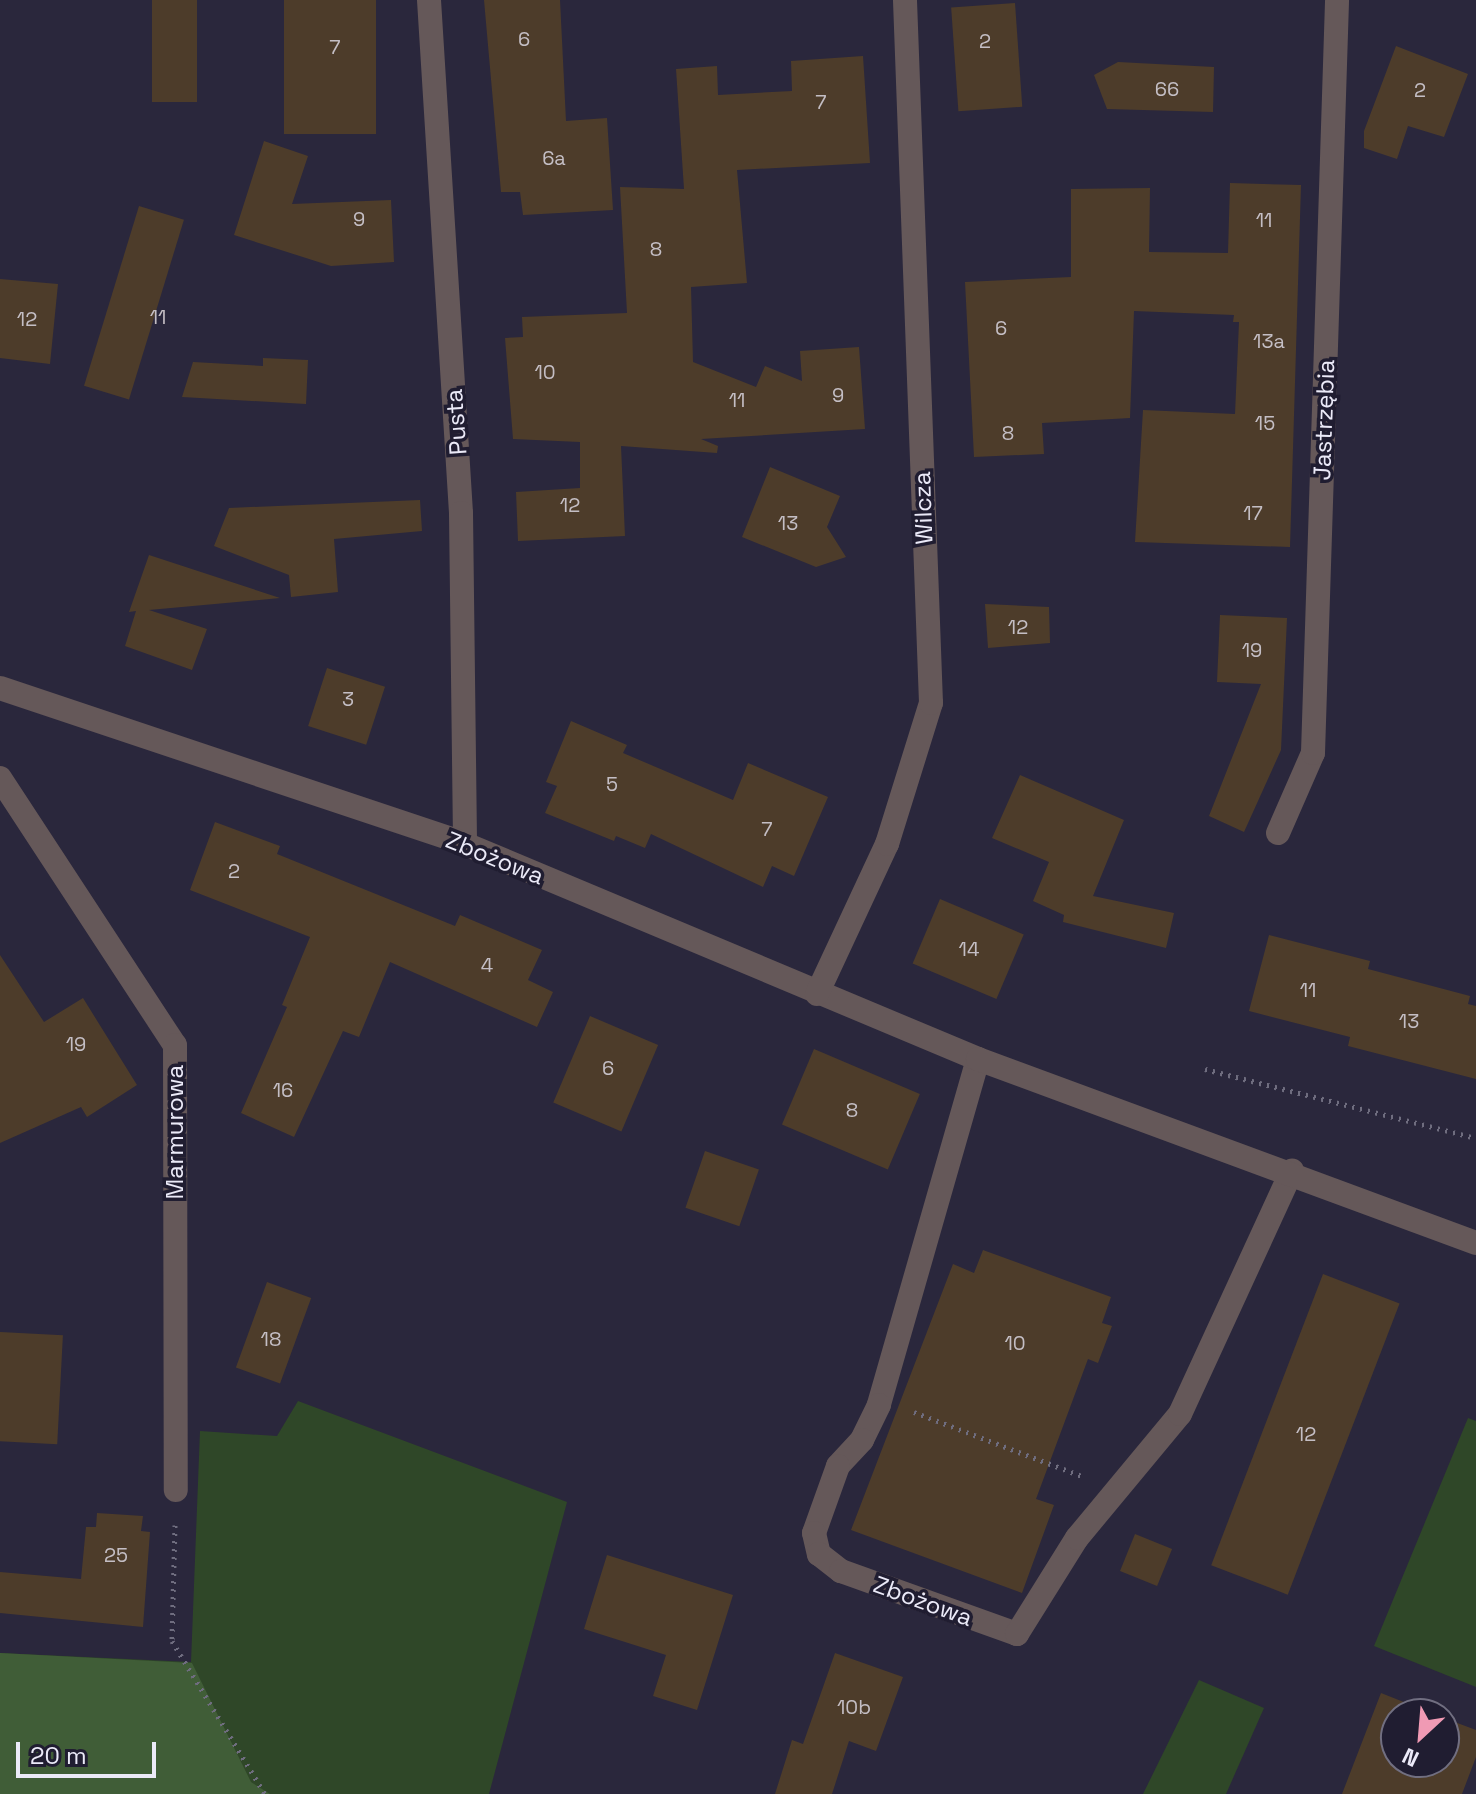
<!DOCTYPE html>
<meta charset="utf-8">
<style>
body{margin:0}
#map{position:relative;width:1476px;height:1794px;overflow:hidden;background:#2a273c;font-family:"Space Grotesk",sans-serif}
div>[style]{position:absolute}
.green>*{inset:0;background:#2f4728}
.forest>*{inset:0;background:#405d37}
.building>*{inset:0;background:#4d3c2a;transform-origin:0 0}
.path>*{height:5px;margin-top:-2.5px;transform-origin:0;background:repeating-linear-gradient(90deg,#6f6d7f 0 2px,transparent 0 8px)}
.lane>*{height:24px;margin:-12px;padding:0 12px;transform-origin:12px;border-radius:12px;background:#655859}
.street>*{height:24px;margin:-12px;padding:0 12px;transform-origin:12px;border-radius:12px;background:#655859}
span{translate:-50% -50%;white-space:nowrap;text-align:center;line-height:1.15;-webkit-text-stroke:7px #201d31;paint-order:stroke}
.number-label{font-size:20px;color:#c4bec4}
.number-label span{-webkit-text-stroke-width:0}
.street-label{font-size:24px;color:#ebeaf8}
.north{position:absolute;left:1380px;top:1698px;width:80px;height:80px;box-sizing:border-box;background:#201d31;border:2px solid #716f81;border-radius:50%;rotate:206deg;font-size:22px;font-weight:700;line-height:32px;text-align:center;color:#ebeaf8}
.north::after{content:'';display:block;margin:auto;width:28px;height:36px;background:#f09ab4;clip-path:polygon(50% 0,100% 100%,50% 72%,0 100%)}
.scale{position:absolute;left:16px;top:1742px;width:140px;height:36px;box-sizing:border-box;border:4px solid #ebeaf8;border-top:0;padding-left:10px;font-size:24px;line-height:28px;white-space:nowrap;color:#ebeaf8;-webkit-text-stroke:6px #201d31;paint-order:stroke}
</style>
<div id="map">
<div class="green">
<i style="clip-path:polygon(298px 1401px,567px 1502px,489px 1794px,0 1794px,0 1653px,191px 1662px,200px 1431px,277px 1436px)"></i>
<i style="clip-path:polygon(1468px 1418px,1476px 1421px,1476px 1687px,1374px 1646px)"></i>
<i style="clip-path:polygon(1199px 1680px,1264px 1708px,1226px 1794px,1143px 1794px)"></i>
</div>
<div class="forest">
<i style="clip-path:polygon(0 1653px,192px 1663px,251px 1782px,270px 1794px,0 1794px)"></i>
</div>
<div class="building">
<i style="left:152px;top:0;width:45px;height:102px"></i>
<i style="left:284px;top:0;width:92px;height:134px"></i>
<i style="clip-path:polygon(484px 0,560px 0,566px 121px,607px 118px,613px 210px,523px 215px,520px 192px,501px 192px)"></i>
<i style="left:1015px;top:3px;width:104px;height:64px;rotate:86deg"></i>
<i style="clip-path:polygon(1396px 46px,1468px 74px,1444px 137px,1408px 126px,1397px 159px,1364px 148px,1364px 131px)"></i>
<i style="clip-path:polygon(863px 56px,870px 163px,737px 170px,747px 283px,691px 287px,693px 362px,756px 387px,765px 366px,802px 381px,800px 351px,859px 347px,865px 429px,701px 439px,718px 446px,717px 453px,621px 446px,625px 536px,518px 541px,516px 492px,580px 488px,580px 442px,513px 439px,505px 338px,523px 337px,522px 317px,627px 313px,620px 187px,684px 189px,676px 69px,717px 66px,718px 95px,792px 91px,791px 61px)"></i>
<i style="clip-path:polygon(1118px 62px,1214px 67px,1213px 112px,1107px 109px,1094px 75px)"></i>
<i style="clip-path:polygon(264px 141px,308px 156px,292px 204px,391px 200px,394px 262px,331px 266px,234px 235px)"></i>
<i style="clip-path:polygon(1230px 183px,1301px 185px,1290px 547px,1135px 542px,1143px 410px,1235px 414px,1239px 322px,1233px 322px,1234px 315px,1134px 311px,1130px 418px,1042px 423px,1044px 454px,974px 457px,965px 282px,1071px 277px,1071px 189px,1150px 188px,1149px 252px,1228px 253px)"></i>
<i style="left:139px;top:206px;width:47px;height:188px;rotate:17deg"></i>
<i style="clip-path:polygon(0 279px,58px 284px,50px 364px,0 358px)"></i>
<i style="clip-path:polygon(263px 358px,308px 360px,306px 404px,182px 397px,193px 362px,263px 366px)"></i>
<i style="clip-path:polygon(770px 467px,840px 496px,827px 527px,846px 557px,816px 567px,742px 537px)"></i>
<i style="clip-path:polygon(420px 500px,422px 531px,334px 539px,338px 592px,291px 597px,289px 575px,214px 546px,229px 508px)"></i>
<i style="clip-path:polygon(149px 555px,280px 598px,149px 610px,207px 629px,192px 670px,125px 646px,136px 611px,129px 612px)"></i>
<i style="clip-path:polygon(985px 604px,1049px 607px,1050px 643px,988px 648px)"></i>
<i style="clip-path:polygon(1220px 615px,1287px 618px,1281px 750px,1244px 832px,1209px 816px,1261px 684px,1217px 682px)"></i>
<i style="left:327px;top:668px;width:61px;height:61px;rotate:18deg"></i>
<i style="clip-path:polygon(571px 721px,627px 745px,623px 753px,733px 800px,748px 763px,828px 797px,794px 876px,772px 866px,763px 887px,651px 834px,645px 848px,616px 836px,614px 841px,545px 813px,557px 786px,546px 782px)"></i>
<i style="clip-path:polygon(1020px 775px,1124px 820px,1093px 896px,1174px 913px,1166px 948px,1063px 922px,1064px 915px,1033px 901px,1049px 862px,992px 838px)"></i>
<i style="clip-path:polygon(215px 822px,280px 846px,277px 854px,455px 926px,460px 915px,542px 950px,528px 980px,553px 992px,537px 1027px,390px 962px,359px 1037px,343px 1031px,294px 1137px,241px 1113px,287px 1007px,282px 1005px,310px 937px,190px 890px)"></i>
<i style="left:940px;top:899px;width:91px;height:70px;rotate:23deg"></i>
<i style="clip-path:polygon(1269px 935px,1370px 961px,1368px 969px,1470px 996px,1468px 1004px,1476px 1006px,1476px 1079px,1348px 1046px,1350px 1037px,1249px 1011px)"></i>
<i style="clip-path:polygon(0 955px,44px 1022px,83px 998px,137px 1085px,87px 1117px,81px 1107px,0 1143px)"></i>
<i style="left:590px;top:1016px;width:74px;height:94px;rotate:23deg"></i>
<i style="left:814px;top:1049px;width:115px;height:82px;rotate:23deg"></i>
<i style="left:705px;top:1151px;width:57px;height:60px;rotate:19deg"></i>
<i style="clip-path:polygon(983px 1250px,1111px 1297px,1102px 1323px,1112px 1326px,1098px 1363px,1088px 1359px,1036px 1499px,1054px 1505px,1022px 1593px,851px 1530px,953px 1264px,974px 1273px)"></i>
<i style="left:1323px;top:1274px;width:82px;height:312px;rotate:21deg"></i>
<i style="left:267px;top:1282px;width:47px;height:91px;rotate:20deg"></i>
<i style="left:0;top:1332px;width:63px;height:109px;rotate:3deg"></i>
<i style="clip-path:polygon(97px 1513px,143px 1516px,141px 1531px,150px 1532px,143px 1627px,0 1613px,0 1572px,81px 1579px,86px 1527px,96px 1527px)"></i>
<i style="left:1135px;top:1534px;width:40px;height:40px;rotate:22deg"></i>
<i style="clip-path:polygon(607px 1555px,733px 1595px,697px 1710px,653px 1696px,666px 1655px,584px 1629px)"></i>
<i style="clip-path:polygon(835px 1653px,903px 1677px,876px 1751px,849px 1741px,832px 1794px,775px 1794px,792px 1740px,803px 1744px)"></i>
<i style="clip-path:polygon(1381px 1693px,1434px 1714px,1396px 1714px,1396px 1762px,1444px 1762px,1444px 1718px,1476px 1730px,1476px 1757px,1462px 1794px,1342px 1794px)"></i>
</div>
<div class="path">
<i style="left:1205px;top:1069px;width:280px;rotate:14.3deg"></i>
<i style="left:914px;top:1412px;width:182px;rotate:20.9deg"></i>
<i style="left:175px;top:1525px;width:116px;rotate:91.5deg"></i>
<i style="left:172px;top:1641px;width:179px;rotate:58.7deg"></i>
</div>
<div class="lane">
<i style="left:978px;top:1059px;width:360px;rotate:106deg"></i>
<i style="left:879px;top:1405px;width:39px;rotate:116deg"></i>
<i style="left:862px;top:1440px;width:35px;rotate:133deg"></i>
<i style="left:838px;top:1466px;width:71px;rotate:109.7deg"></i>
<i style="left:814px;top:1533px;width:22px;rotate:77deg"></i>
<i style="left:819px;top:1554px;width:28px;rotate:38deg"></i>
<i style="left:841px;top:1571px;width:187px;rotate:19.7deg"></i>
<i style="left:1017px;top:1634px;width:113px;rotate:-58deg"></i>
<i style="left:1077px;top:1538px;width:161px;rotate:-50.3deg"></i>
<i style="left:1180px;top:1414px;width:268px;rotate:-65.3deg"></i>
</div>
<div class="street">
<i style="left:429px;top:0;width:514px;rotate:86.43deg"></i>
<i style="left:461px;top:513px;width:331px;rotate:89.3deg"></i>
<i style="left:0;top:688px;width:490px;rotate:18.5deg"></i>
<i style="left:465px;top:844px;width:556px;rotate:22.74deg"></i>
<i style="left:978px;top:1059px;width:531px;rotate:20.28deg"></i>
<i style="left:0;top:778px;width:319px;rotate:56.8deg"></i>
<i style="left:175px;top:1045px;width:445px;rotate:89.9deg"></i>
<i style="left:1278px;top:833px;width:87px;rotate:-66.4deg"></i>
<i style="left:1313px;top:753px;width:753px;rotate:-88.17deg"></i>
<i style="left:817px;top:994px;width:166px;rotate:-65deg"></i>
<i style="left:887px;top:844px;width:148px;rotate:-72.7deg"></i>
<i style="left:931px;top:703px;width:703px;rotate:-92.12deg"></i>
</div>
<div class="number-label">
<span style="left:524px;top:39px">6</span>
<span style="left:985px;top:41px">2</span>
<span style="left:335px;top:47px">7</span>
<span style="left:1167px;top:89px">66</span>
<span style="left:1420px;top:90px">2</span>
<span style="left:821px;top:102px">7</span>
<span style="left:554px;top:158px">6a</span>
<span style="left:359px;top:219px">9</span>
<span style="left:1264px;top:220px">11</span>
<span style="left:656px;top:249px">8</span>
<span style="left:158px;top:317px">11</span>
<span style="left:27px;top:319px">12</span>
<span style="left:1001px;top:328px">6</span>
<span style="left:1269px;top:341px">13a</span>
<span style="left:545px;top:372px">10</span>
<span style="left:838px;top:395px">9</span>
<span style="left:737px;top:400px">11</span>
<span style="left:1265px;top:423px">15</span>
<span style="left:1008px;top:433px">8</span>
<span style="left:570px;top:505px">12</span>
<span style="left:1253px;top:513px">17</span>
<span style="left:788px;top:523px">13</span>
<span style="left:1018px;top:627px">12</span>
<span style="left:1252px;top:650px">19</span>
<span style="left:348px;top:699px">3</span>
<span style="left:612px;top:784px">5</span>
<span style="left:767px;top:829px">7</span>
<span style="left:234px;top:871px">2</span>
<span style="left:969px;top:949px">14</span>
<span style="left:487px;top:965px">4</span>
<span style="left:1308px;top:990px">11</span>
<span style="left:1409px;top:1021px">13</span>
<span style="left:76px;top:1044px">19</span>
<span style="left:608px;top:1068px">6</span>
<span style="left:283px;top:1090px">16</span>
<span style="left:852px;top:1110px">8</span>
<span style="left:271px;top:1339px">18</span>
<span style="left:1015px;top:1343px">10</span>
<span style="left:1306px;top:1434px">12</span>
<span style="left:116px;top:1555px">25</span>
<span style="left:854px;top:1707px">10b</span>
</div>
<div class="street-label">
<span style="left:1324px;top:420px;rotate:-88deg">Jastrzębia</span>
<span style="left:456px;top:422px;rotate:-94deg">Pusta</span>
<span style="left:923px;top:508px;rotate:-92deg">Wilcza</span>
<span style="left:495px;top:858px;rotate:22deg">Zbożowa</span>
<span style="left:175px;top:1132px;rotate:-90deg">Marmurowa</span>
<span style="left:923px;top:1601px;rotate:20deg">Zbożowa</span>
</div>
<div class="north">N</div>
<div class="scale">20 m</div>
</div>
